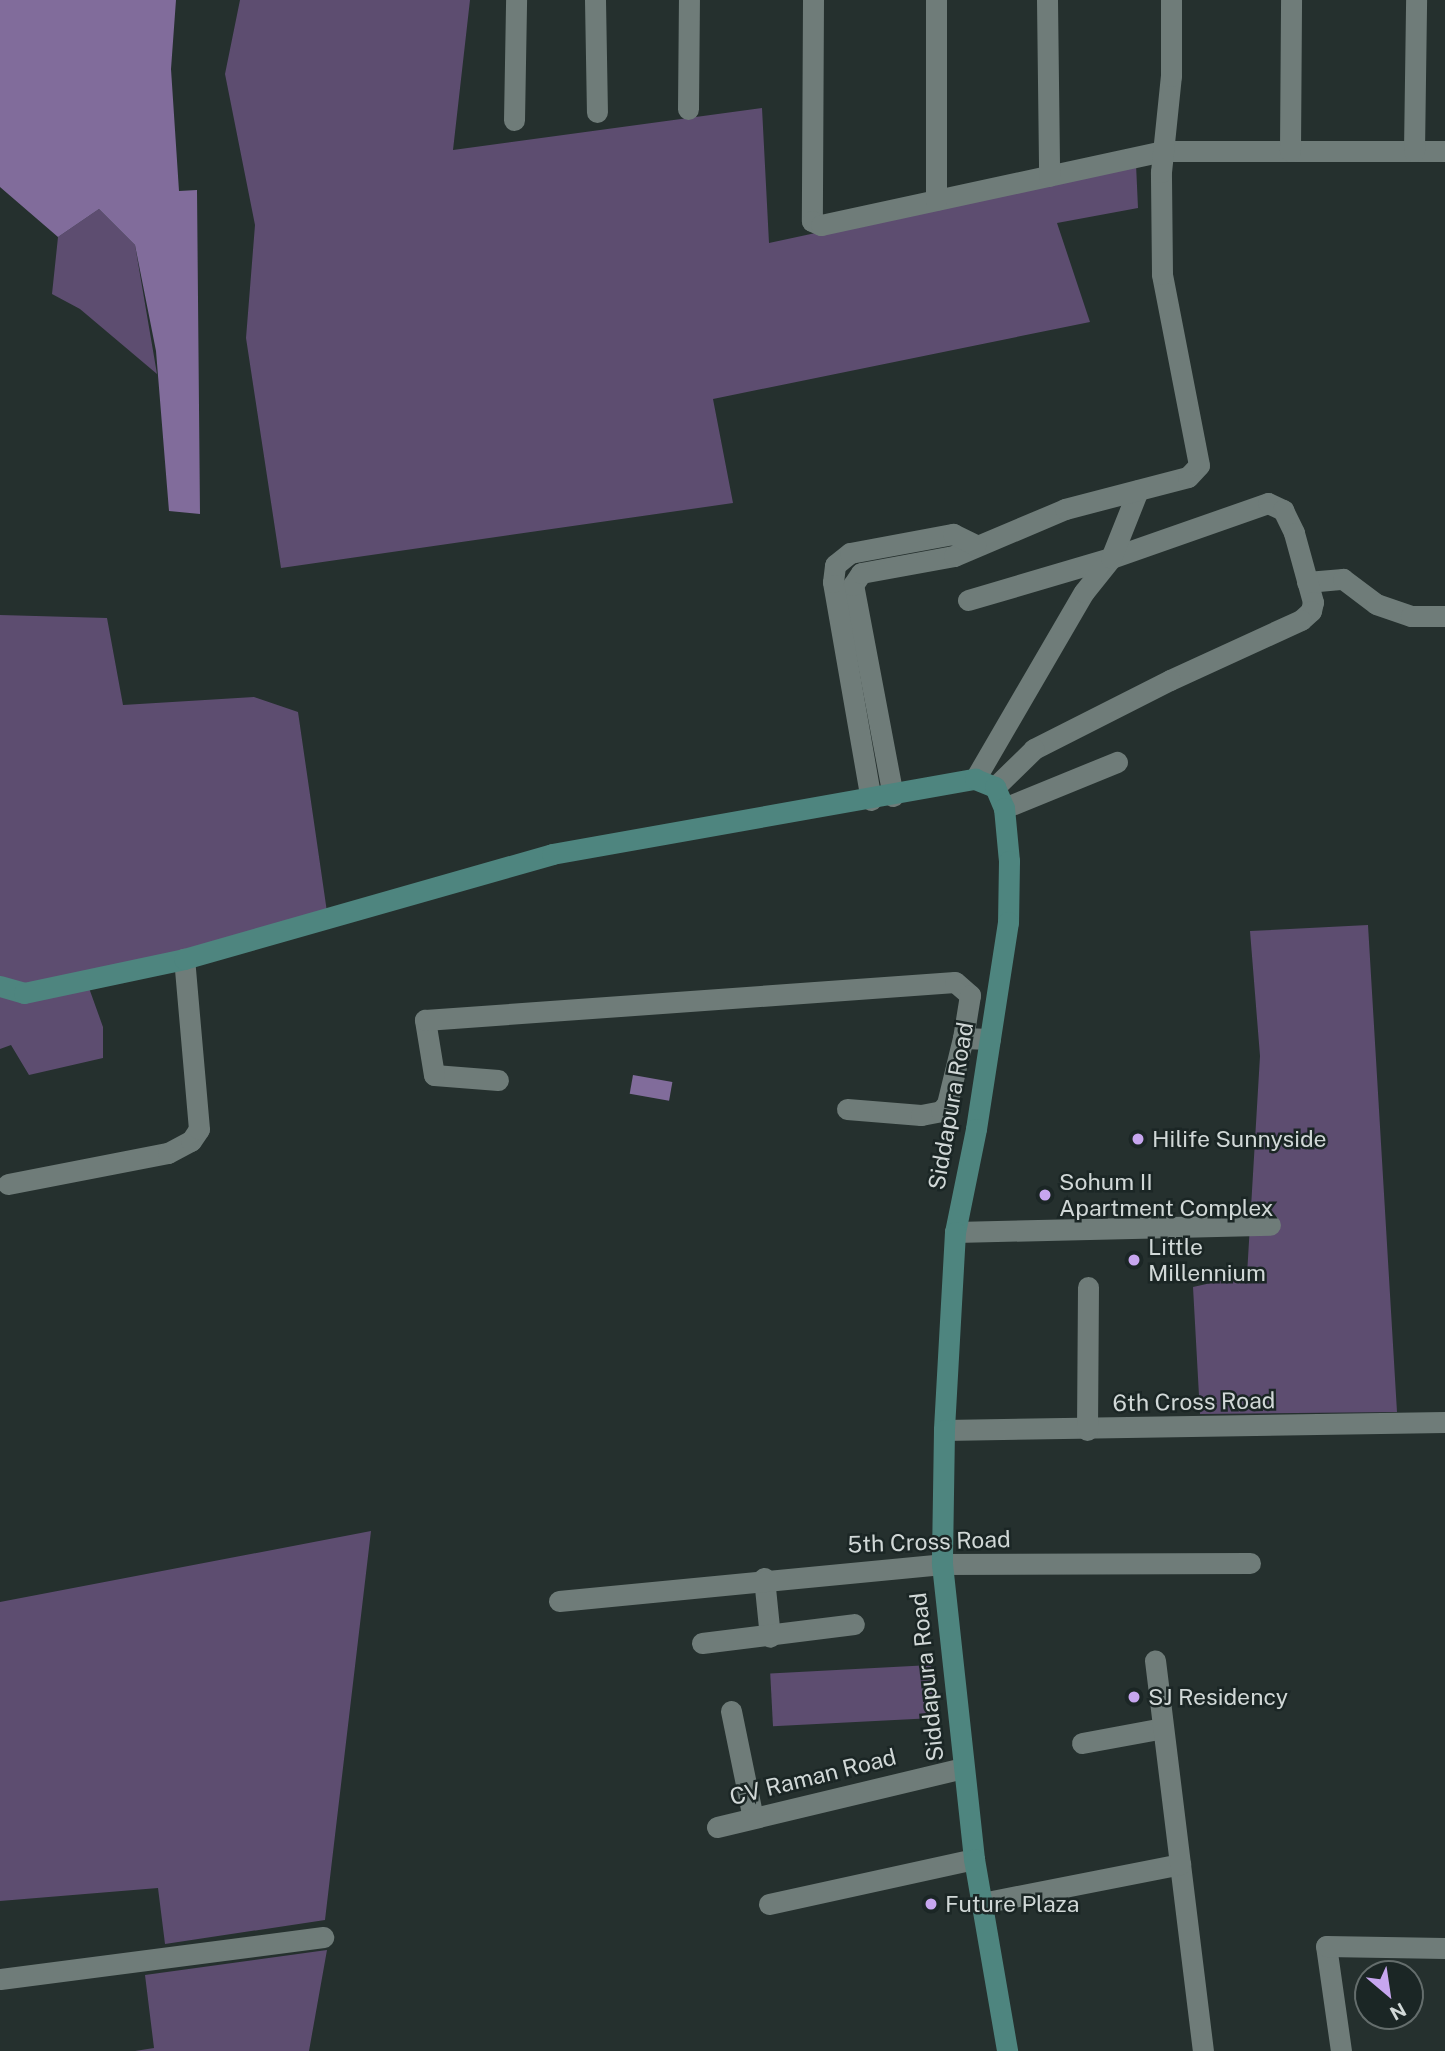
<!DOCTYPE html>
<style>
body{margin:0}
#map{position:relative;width:1445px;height:2051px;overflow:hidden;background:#25302e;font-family:"Public Sans",sans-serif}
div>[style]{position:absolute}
.green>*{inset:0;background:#5d4d70;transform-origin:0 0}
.water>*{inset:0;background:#816c9b;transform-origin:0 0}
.street>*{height:21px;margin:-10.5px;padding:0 10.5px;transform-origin:10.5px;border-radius:10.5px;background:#6f7c79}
.secondary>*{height:21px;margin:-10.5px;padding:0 10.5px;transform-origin:10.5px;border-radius:10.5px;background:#4e857f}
.dots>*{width:19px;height:19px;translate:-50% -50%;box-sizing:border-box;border:4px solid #1b2625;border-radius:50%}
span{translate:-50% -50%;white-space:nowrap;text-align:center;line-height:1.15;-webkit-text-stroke:5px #1b2625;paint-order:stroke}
.street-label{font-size:23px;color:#d1d8d7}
.poi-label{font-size:23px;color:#d1d8d7}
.left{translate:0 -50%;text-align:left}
.north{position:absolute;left:1354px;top:1960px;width:70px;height:70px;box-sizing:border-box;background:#1b2625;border:2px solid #646d6c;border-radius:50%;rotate:151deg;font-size:19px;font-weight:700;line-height:28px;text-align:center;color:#d1d8d7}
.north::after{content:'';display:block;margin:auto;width:24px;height:32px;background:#c7a6ef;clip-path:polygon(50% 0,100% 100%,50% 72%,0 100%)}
</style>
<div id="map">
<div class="green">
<i style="clip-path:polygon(240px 0,470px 0,453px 150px,762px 108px,769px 243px,1136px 164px,1138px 208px,1057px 223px,1090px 322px,713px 399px,733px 503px,281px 568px,246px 338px,255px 225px,225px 74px)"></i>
<i style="clip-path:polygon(99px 209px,135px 245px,157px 374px,80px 309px,52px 294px,58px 237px)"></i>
<i style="clip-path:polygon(0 615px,107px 618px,123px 705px,254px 697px,298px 712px,327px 912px,89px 988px,103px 1027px,103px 1058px,29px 1075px,11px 1045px,0 1049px)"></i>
<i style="clip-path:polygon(1368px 925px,1397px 1412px,1200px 1414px,1193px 1287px,1247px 1275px,1260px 1056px,1250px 931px)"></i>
<i style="clip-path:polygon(371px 1531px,325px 1920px,165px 1944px,158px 1888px,0 1901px,0 1602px)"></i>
<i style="left:931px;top:1665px;width:53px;height:161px;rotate:87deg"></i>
<i style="clip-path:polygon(327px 1950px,309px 2051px,135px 2051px,154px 2048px,145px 1975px)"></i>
</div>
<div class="water">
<i style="clip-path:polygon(0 0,176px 0,171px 69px,179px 191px,197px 190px,200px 514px,169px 511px,156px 351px,135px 245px,99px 209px,58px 237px,0 187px)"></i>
<i style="left:633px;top:1075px;width:40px;height:19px;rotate:10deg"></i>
</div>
<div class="street">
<i style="left:595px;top:0;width:112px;rotate:89deg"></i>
<i style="left:813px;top:0;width:221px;rotate:90.3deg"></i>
<i style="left:812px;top:221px;width:10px;rotate:24deg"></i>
<i style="left:821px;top:225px;width:350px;rotate:-12.2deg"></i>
<i style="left:1163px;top:151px;width:282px"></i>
<i style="left:936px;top:0;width:200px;rotate:90deg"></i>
<i style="left:1047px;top:0;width:176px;rotate:89.3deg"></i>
<i style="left:688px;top:109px;width:109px;rotate:-89.5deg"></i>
<i style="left:514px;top:120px;width:120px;rotate:-89deg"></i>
<i style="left:1290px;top:151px;width:151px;rotate:-89.6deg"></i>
<i style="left:1414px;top:151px;width:151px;rotate:-89.2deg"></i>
<i style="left:1307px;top:582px;width:36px;rotate:-5deg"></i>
<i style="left:1343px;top:579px;width:41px;rotate:37.1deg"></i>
<i style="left:1376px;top:604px;width:37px;rotate:19deg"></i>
<i style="left:1411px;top:616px;width:34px"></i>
<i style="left:968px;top:600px;width:149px;rotate:-16.4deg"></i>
<i style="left:1111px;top:558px;width:166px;rotate:-19.3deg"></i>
<i style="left:1268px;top:503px;width:17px;rotate:25deg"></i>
<i style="left:1283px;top:510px;width:25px;rotate:64deg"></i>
<i style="left:1294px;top:533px;width:72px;rotate:74.6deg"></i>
<i style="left:1313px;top:602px;width:9px;rotate:103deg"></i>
<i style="left:1311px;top:611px;width:13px;rotate:138deg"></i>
<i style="left:1301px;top:620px;width:144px;rotate:155.4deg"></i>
<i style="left:1170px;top:680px;width:153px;rotate:153.1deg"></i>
<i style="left:1034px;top:749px;width:54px;rotate:135.7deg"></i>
<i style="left:975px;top:779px;width:216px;rotate:-59.8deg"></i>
<i style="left:1084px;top:592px;width:43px;rotate:-51.5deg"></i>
<i style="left:1111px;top:558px;width:73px;rotate:-68.3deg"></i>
<i style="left:893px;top:796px;width:215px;rotate:-100.7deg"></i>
<i style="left:853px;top:585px;width:14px;rotate:-56deg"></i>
<i style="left:861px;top:573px;width:95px;rotate:-10.4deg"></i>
<i style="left:954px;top:556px;width:121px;rotate:-22.9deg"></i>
<i style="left:1065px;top:509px;width:127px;rotate:-14.6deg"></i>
<i style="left:1188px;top:477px;width:16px;rotate:-47deg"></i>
<i style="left:1199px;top:465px;width:195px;rotate:-101deg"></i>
<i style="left:1162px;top:274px;width:102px;rotate:-90.6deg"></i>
<i style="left:1161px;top:172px;width:97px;rotate:-84.1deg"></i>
<i style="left:1171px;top:76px;width:76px;rotate:-90deg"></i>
<i style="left:871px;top:800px;width:221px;rotate:-99.9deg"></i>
<i style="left:833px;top:582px;width:17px;rotate:-83deg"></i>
<i style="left:835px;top:565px;width:19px;rotate:-39deg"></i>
<i style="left:850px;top:553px;width:105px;rotate:-10.5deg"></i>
<i style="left:953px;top:534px;width:25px;rotate:26deg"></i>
<i style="left:1004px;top:808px;width:122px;rotate:-22.2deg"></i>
<i style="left:498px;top:1080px;width:64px;rotate:-175.5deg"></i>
<i style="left:434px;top:1075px;width:56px;rotate:-99.3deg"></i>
<i style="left:425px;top:1020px;width:531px;rotate:-4.1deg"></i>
<i style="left:955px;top:982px;width:20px;rotate:41deg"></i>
<i style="left:970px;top:995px;width:44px;rotate:99.2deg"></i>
<i style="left:963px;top:1038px;width:27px;rotate:2deg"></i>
<i style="left:847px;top:1109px;width:74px;rotate:4.6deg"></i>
<i style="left:921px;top:1115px;width:20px;rotate:-11deg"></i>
<i style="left:941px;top:1111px;width:9px;rotate:-49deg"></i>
<i style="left:947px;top:1104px;width:68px;rotate:-76.4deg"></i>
<i style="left:8px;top:1184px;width:163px;rotate:-11deg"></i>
<i style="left:168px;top:1153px;width:26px;rotate:-28deg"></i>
<i style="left:191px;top:1141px;width:14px;rotate:-56deg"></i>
<i style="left:199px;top:1129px;width:171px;rotate:-95deg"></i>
<i style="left:955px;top:1232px;width:315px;rotate:-1.3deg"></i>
<i style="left:944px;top:1430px;width:501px;rotate:-0.91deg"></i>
<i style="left:1087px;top:1430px;width:143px;rotate:-89.6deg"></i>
<i style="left:764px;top:1578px;width:59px;rotate:84.2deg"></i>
<i style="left:559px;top:1601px;width:385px;rotate:-5.5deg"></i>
<i style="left:942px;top:1564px;width:308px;rotate:-0.2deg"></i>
<i style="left:702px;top:1643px;width:153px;rotate:-7.1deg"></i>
<i style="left:731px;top:1711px;width:109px;rotate:78.4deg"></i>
<i style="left:1082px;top:1743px;width:82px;rotate:-10.5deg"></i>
<i style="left:717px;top:1827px;width:253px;rotate:-13.5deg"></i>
<i style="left:1180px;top:1864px;width:188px;rotate:83deg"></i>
<i style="left:982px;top:1903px;width:202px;rotate:-11.1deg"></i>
<i style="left:1180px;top:1864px;width:205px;rotate:-97deg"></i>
<i style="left:769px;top:1904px;width:210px;rotate:-12.4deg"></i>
<i style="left:0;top:1979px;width:326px;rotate:-7.4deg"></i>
<i style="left:1341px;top:2051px;width:106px;rotate:-98.1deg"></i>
<i style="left:1326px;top:1946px;width:119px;rotate:1deg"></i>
</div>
<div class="secondary">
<i style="left:0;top:986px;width:25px;rotate:16deg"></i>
<i style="left:24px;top:993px;width:164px;rotate:-12deg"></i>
<i style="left:184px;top:959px;width:383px;rotate:-15.9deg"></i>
<i style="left:552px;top:854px;width:430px;rotate:-10.1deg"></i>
<i style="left:975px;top:779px;width:22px;rotate:22deg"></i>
<i style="left:995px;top:787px;width:23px;rotate:67deg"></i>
<i style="left:1004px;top:808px;width:53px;rotate:84.6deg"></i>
<i style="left:1009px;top:861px;width:61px;rotate:90.9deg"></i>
<i style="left:1008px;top:922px;width:209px;rotate:98.8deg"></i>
<i style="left:976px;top:1129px;width:105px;rotate:101.5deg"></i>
<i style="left:955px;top:1232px;width:198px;rotate:93.2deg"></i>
<i style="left:944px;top:1430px;width:134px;rotate:90.9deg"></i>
<i style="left:942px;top:1564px;width:297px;rotate:83.8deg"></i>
<i style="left:974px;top:1859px;width:195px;rotate:80.2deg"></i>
</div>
<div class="dots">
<i style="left:1138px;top:1139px;background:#c7a6ef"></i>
<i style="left:1045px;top:1195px;background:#c7a6ef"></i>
<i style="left:1134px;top:1260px;background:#c7a6ef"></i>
<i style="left:1134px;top:1697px;background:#c7a6ef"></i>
<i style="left:931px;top:1904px;background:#c7a6ef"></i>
</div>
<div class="street-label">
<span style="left:951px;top:1106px;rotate:-80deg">Siddapura Road</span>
<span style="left:1194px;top:1402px;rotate:-1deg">6th Cross Road</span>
<span style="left:929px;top:1542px;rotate:-2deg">5th Cross Road</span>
<span style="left:927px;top:1677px;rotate:-96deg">Siddapura Road</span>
<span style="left:813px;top:1777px;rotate:-14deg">CV Raman Road</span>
</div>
<div class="poi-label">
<span class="left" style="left:1152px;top:1139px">Hilife Sunnyside</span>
<span class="left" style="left:1059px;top:1195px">Sohum II<br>Apartment Complex</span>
<span class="left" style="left:1148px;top:1260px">Little<br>Millennium</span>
<span class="left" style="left:1148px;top:1697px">SJ Residency</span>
<span class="left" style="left:945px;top:1904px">Future Plaza</span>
</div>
<div class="north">N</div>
</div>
